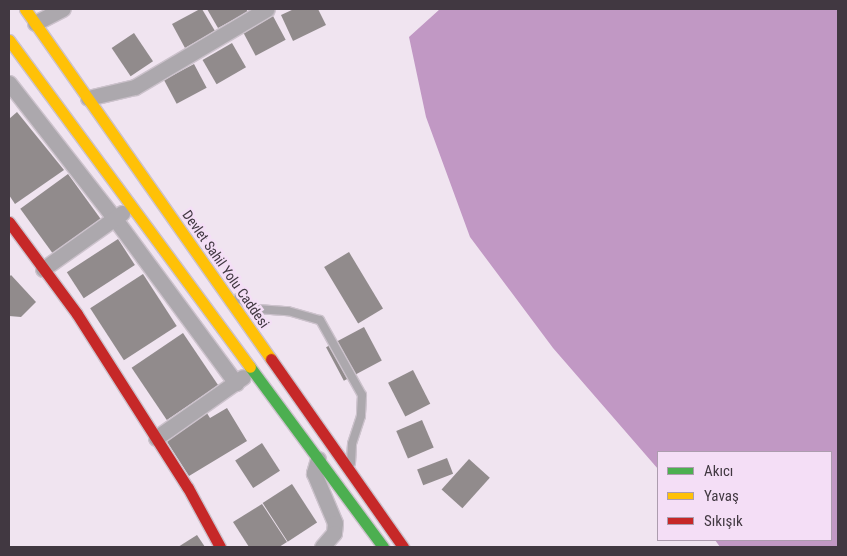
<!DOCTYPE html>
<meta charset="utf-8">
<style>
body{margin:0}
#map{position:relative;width:847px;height:556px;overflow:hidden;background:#f0e4f0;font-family:"Roboto Condensed",sans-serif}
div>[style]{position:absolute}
.water>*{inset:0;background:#c198c4}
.building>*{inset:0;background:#918b8c;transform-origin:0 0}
.roads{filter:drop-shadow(1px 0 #ccc2cc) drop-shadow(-1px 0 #ccc2cc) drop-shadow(0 1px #ccc2cc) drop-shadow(0 -1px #ccc2cc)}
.lane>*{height:8px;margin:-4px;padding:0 4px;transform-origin:4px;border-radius:4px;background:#aca8ad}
.street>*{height:15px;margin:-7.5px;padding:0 7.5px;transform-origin:7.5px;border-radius:7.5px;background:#aca8ad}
.fast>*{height:11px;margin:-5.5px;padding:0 5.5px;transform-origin:5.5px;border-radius:5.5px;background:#4caf50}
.slow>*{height:11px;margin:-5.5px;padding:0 5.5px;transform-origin:5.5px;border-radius:5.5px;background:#ffc107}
.jam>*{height:11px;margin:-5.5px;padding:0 5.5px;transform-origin:5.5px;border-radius:5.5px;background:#c62828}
span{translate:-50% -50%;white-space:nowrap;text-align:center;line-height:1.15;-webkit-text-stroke:5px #f4def6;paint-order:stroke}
.street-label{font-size:14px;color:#413841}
.frame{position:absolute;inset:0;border:10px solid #413841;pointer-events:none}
.legend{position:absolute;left:657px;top:451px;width:175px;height:90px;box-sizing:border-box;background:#f4def6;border:1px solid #ac9cae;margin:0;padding:6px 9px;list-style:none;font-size:15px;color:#413841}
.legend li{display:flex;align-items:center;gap:10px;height:25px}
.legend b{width:25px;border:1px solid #ac9cae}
</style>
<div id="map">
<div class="water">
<i style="clip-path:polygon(440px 9px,838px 9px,838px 547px,720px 547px,715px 540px,831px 540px,831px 452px,658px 452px,658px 469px,553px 348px,470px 237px,426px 117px,409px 37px)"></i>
</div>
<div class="building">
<i style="clip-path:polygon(200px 9px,202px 9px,215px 31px,185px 48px,172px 24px)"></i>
<i style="clip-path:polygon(207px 9px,246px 9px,248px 12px,218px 28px)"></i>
<i style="clip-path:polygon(294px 9px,318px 9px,326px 25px,293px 41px,281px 15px)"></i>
<i style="left:273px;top:16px;width:27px;height:34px;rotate:62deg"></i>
<i style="left:134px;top:33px;width:34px;height:27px;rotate:56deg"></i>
<i style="left:232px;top:43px;width:28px;height:34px;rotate:60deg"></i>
<i style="left:194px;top:64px;width:27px;height:34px;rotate:62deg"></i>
<i style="clip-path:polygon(17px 112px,64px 170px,15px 204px,9px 195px,9px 119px)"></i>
<i style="left:68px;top:174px;width:56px;height:59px;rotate:54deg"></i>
<i style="left:118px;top:239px;width:31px;height:61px;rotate:57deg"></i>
<i style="left:349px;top:252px;width:66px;height:29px;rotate:59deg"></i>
<i style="left:143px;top:274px;width:62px;height:63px;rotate:57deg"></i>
<i style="clip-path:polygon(11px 275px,36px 302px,21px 317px,9px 316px,9px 277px)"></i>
<i style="left:364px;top:327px;width:38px;height:43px;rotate:62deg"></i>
<i style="left:183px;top:333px;width:63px;height:62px;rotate:56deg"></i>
<i style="left:413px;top:370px;width:38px;height:28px;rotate:63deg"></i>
<i style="clip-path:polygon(227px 408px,247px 441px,189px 476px,164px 437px,205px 410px,210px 418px)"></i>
<i style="left:422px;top:420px;width:30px;height:28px;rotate:67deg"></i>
<i style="left:262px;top:443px;width:33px;height:32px;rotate:57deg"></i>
<i style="left:447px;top:458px;width:17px;height:32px;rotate:69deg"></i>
<i style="left:469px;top:459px;width:28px;height:41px;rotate:42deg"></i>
<i style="left:292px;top:484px;width:46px;height:35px;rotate:57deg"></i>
<i style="clip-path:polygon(262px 504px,287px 542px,279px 547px,249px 547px,233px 522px)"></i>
<i style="clip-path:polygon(197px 535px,205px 547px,178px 547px)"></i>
</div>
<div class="roads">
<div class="lane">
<i style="left:238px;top:298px;width:22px;rotate:30deg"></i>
<i style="left:257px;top:309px;width:31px;rotate:4deg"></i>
<i style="left:288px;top:311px;width:33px;rotate:16deg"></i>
<i style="left:320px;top:320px;width:86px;rotate:60.8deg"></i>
<i style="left:362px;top:395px;width:21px;rotate:93deg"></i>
<i style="left:361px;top:416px;width:29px;rotate:108deg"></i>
<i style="left:352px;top:444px;width:19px;rotate:93deg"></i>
</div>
<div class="street">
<i style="left:35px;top:23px;width:31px;rotate:-27deg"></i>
<i style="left:9px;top:83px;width:172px;rotate:52.1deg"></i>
<i style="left:115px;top:219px;width:204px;rotate:53.6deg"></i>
<i style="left:88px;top:98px;width:48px;rotate:-13.2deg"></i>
<i style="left:135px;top:87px;width:153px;rotate:-30.6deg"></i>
<i style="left:43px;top:269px;width:97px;rotate:-35.3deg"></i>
<i style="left:156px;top:438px;width:106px;rotate:-35deg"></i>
<i style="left:318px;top:459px;width:15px;rotate:106deg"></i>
<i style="left:314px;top:473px;width:54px;rotate:67.2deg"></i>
<i style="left:335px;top:523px;width:10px;rotate:96deg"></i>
<i style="left:334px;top:533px;width:18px;rotate:131deg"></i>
</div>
<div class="fast">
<i style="left:250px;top:367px;width:224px;rotate:53.5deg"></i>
</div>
<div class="slow">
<i style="left:25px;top:9px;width:428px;rotate:54.9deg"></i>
<i style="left:9px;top:40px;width:406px;rotate:53.6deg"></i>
</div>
<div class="jam">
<i style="left:9px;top:222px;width:114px;rotate:53.5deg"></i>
<i style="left:77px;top:314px;width:206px;rotate:57.5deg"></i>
<i style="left:188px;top:488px;width:67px;rotate:61.5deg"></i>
<i style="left:271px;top:359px;width:230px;rotate:54.9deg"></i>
</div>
</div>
<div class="street-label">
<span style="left:226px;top:269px;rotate:55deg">Devlet Sahil Yolu Caddesi</span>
</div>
<div class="frame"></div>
<ul class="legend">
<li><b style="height:6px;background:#4caf50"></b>Akıcı</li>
<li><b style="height:6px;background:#ffc107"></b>Yavaş</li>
<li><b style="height:6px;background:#c62828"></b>Sıkışık</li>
</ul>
</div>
